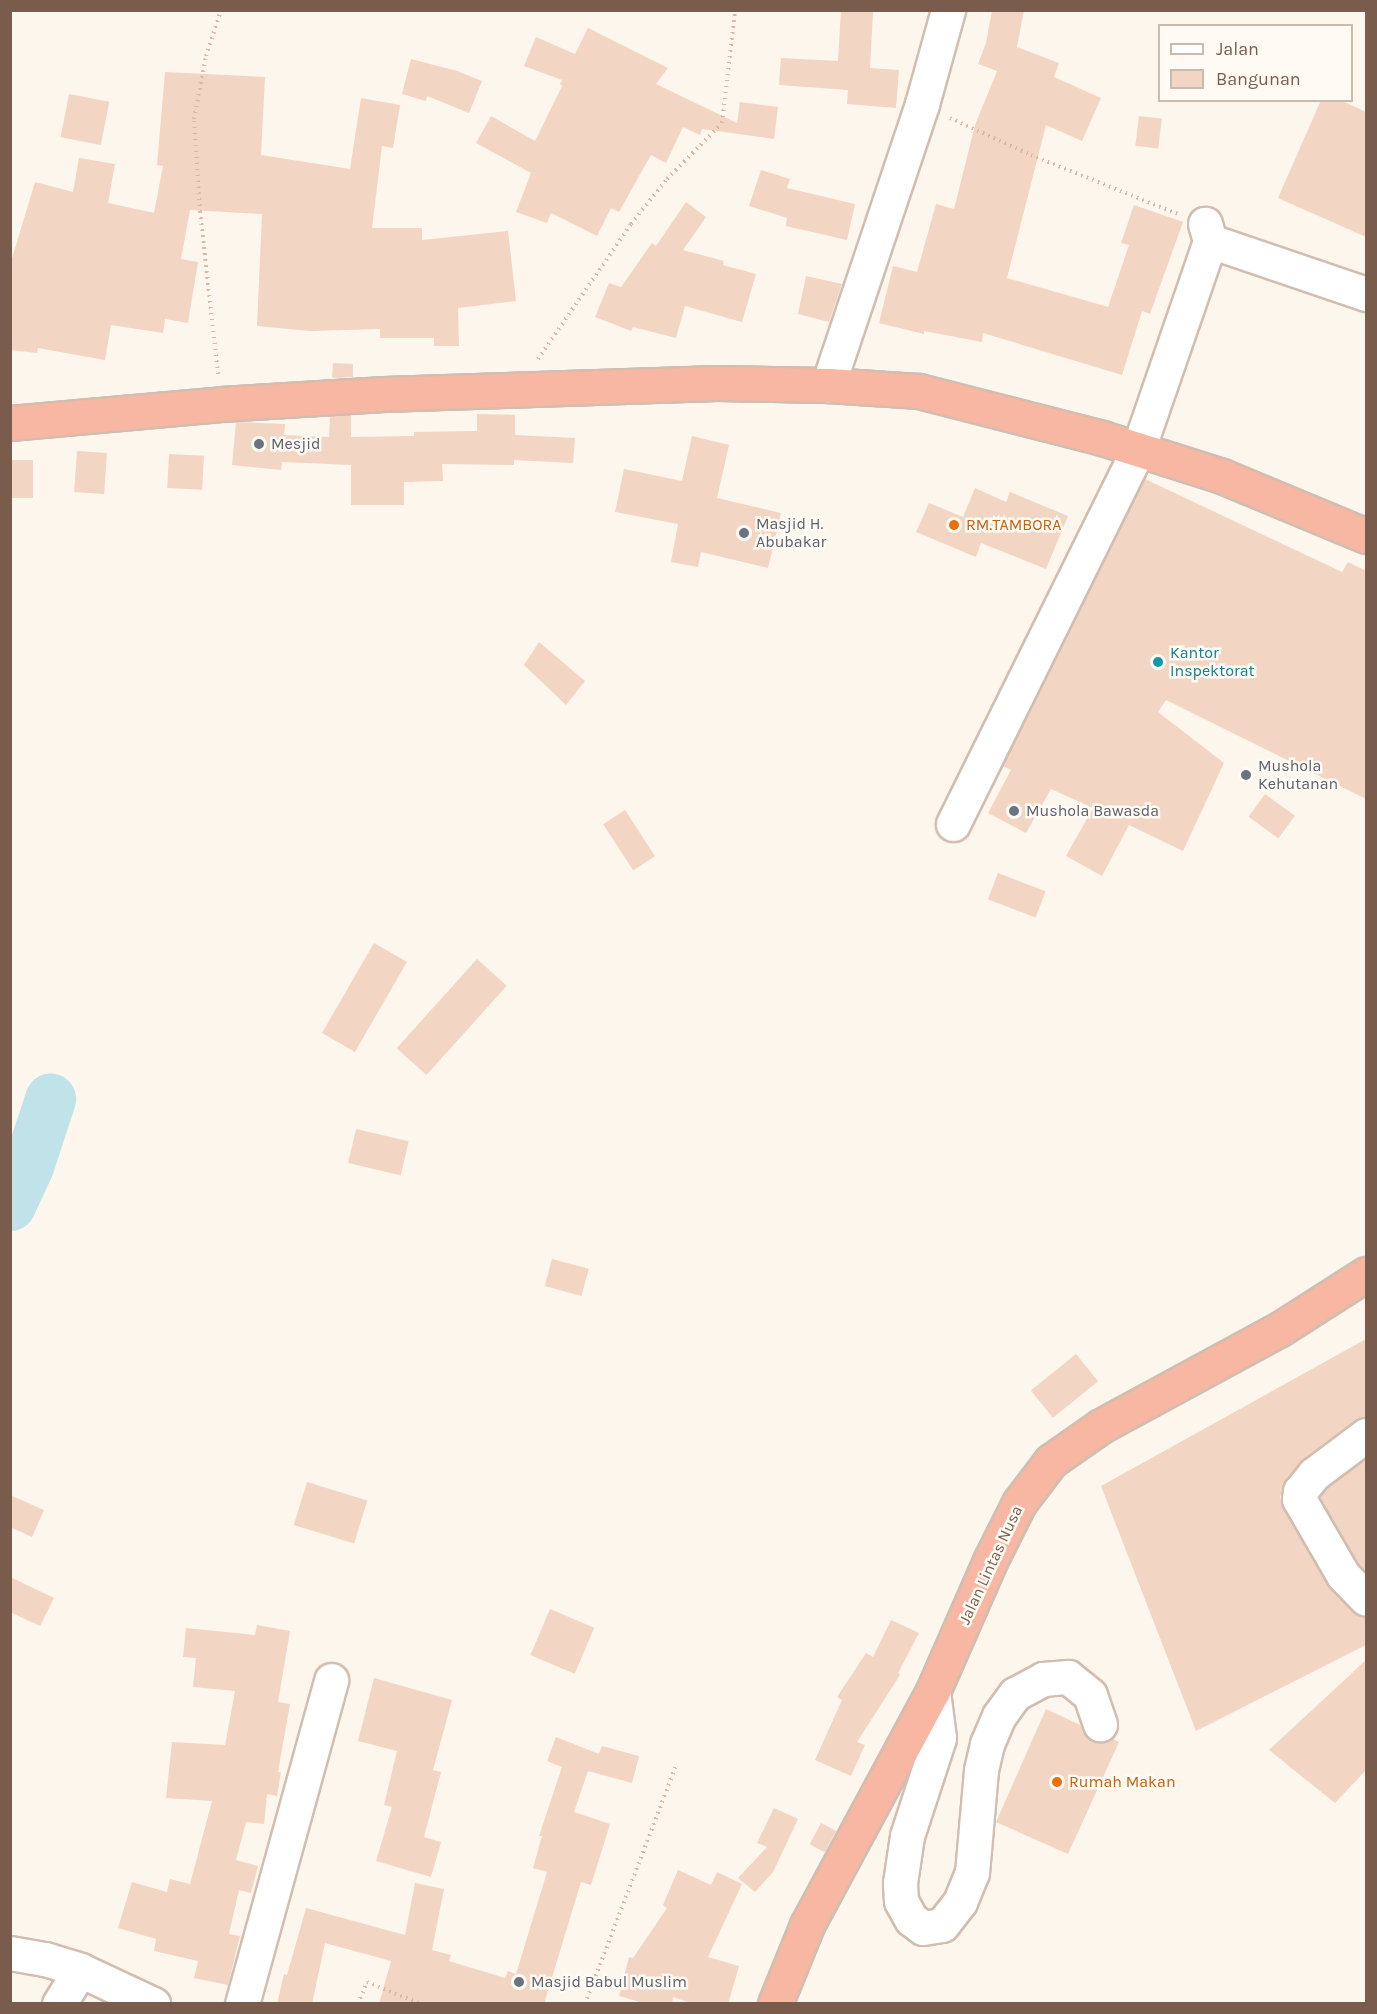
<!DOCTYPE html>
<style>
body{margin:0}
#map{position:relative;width:1377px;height:2014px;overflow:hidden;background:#fdf6ec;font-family:Karla,sans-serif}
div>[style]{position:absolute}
.river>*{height:51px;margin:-25.5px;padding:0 25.5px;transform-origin:25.5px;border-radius:25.5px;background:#bfe3e8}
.building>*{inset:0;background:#f3d5c3;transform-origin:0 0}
.path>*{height:4px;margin-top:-2px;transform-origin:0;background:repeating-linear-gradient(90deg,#d9b8a5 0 1.5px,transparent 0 6px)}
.roads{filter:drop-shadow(2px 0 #d1beb0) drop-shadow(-2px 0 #d1beb0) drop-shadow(0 2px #d1beb0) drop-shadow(0 -2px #d1beb0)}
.minor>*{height:33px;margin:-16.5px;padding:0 16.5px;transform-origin:16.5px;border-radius:16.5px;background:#fff}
.highway>*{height:33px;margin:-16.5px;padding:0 16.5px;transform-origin:16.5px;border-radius:16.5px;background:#f7b7a3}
.dots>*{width:16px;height:16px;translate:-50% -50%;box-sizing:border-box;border:3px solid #fffaf3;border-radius:50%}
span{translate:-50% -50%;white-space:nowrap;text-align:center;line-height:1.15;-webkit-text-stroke:5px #fffaf3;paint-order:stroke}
.worship-label{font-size:16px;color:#5b616d}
.left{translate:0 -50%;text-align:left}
.food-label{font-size:16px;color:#c56008}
.culture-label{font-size:16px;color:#0d838f}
.street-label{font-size:16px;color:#7a5c4d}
.frame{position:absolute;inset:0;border:12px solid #7a5c4d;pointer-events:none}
.legend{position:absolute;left:1158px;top:24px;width:195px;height:78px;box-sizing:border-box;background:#fffaf3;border:2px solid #cabbb1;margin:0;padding:8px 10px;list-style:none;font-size:18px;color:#7a5c4d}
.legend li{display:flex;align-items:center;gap:12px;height:30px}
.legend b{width:30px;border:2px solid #cabbb1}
</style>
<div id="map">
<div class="river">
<i style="left:10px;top:1205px;width:43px;rotate:-65.2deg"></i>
<i style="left:28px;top:1166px;width:71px;rotate:-71.8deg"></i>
</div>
<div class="building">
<i style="clip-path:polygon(841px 10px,873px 12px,870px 68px,899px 70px,896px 108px,847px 104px,848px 90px,779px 85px,781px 58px,838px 61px)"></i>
<i style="clip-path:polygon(992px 10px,1024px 10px,1017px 47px,1059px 63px,1054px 77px,1101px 98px,1082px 141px,1046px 125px,1007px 278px,1108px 307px,1129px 245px,1121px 243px,1134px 205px,1183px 222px,1150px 314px,1142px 311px,1122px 375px,983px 333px,982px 342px,924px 331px,924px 334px,879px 323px,893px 266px,917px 272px,936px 204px,954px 209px,975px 125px,997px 71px,978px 64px,986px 43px)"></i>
<i style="clip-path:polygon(588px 28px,668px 68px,656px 84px,737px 123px,740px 102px,778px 107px,774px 139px,702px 129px,700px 135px,683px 127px,666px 163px,651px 155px,619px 212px,611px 208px,597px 236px,551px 213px,547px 223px,516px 212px,531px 173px,476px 143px,491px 116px,535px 141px,562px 86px,560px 84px,562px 80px,524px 66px,536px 37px,575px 54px)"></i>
<i style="clip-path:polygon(411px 59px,457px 71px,482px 81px,469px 113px,427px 96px,426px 101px,402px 94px)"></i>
<i style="clip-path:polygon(165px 72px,265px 77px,261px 155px,350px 169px,361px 98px,400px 105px,393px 148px,382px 146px,372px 228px,422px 228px,422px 240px,508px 231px,516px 301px,458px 308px,459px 346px,434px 346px,434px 338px,380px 338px,380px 329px,310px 331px,257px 326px,262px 214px,190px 210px,181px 259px,198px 262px,188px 323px,165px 319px,163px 333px,111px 325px,105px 360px,38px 348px,37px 353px,10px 350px,10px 265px,35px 182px,73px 192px,79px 158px,115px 164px,108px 203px,154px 213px,163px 166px,157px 165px)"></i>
<i style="left:69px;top:94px;width:41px;height:44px;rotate:11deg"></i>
<i style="clip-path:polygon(1321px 100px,1340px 100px,1366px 112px,1366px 237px,1278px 198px)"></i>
<i style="left:1139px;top:116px;width:23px;height:30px;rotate:7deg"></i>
<i style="clip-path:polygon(761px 170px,790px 179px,787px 188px,855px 204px,847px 240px,786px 226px,787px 218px,749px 206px)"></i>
<i style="clip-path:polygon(686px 202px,706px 217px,683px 250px,724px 261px,723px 265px,756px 274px,742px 322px,685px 306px,676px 338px,633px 327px,631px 331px,595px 317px,609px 283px,621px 287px,652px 243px,656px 246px)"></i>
<i style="clip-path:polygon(806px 276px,842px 284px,829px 322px,798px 314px)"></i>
<i style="clip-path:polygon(333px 363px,353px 364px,353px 377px,332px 378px)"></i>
<i style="clip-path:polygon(477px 414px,515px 415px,515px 435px,575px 438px,573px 463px,514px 460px,514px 465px,442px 464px,443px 481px,404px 482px,404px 505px,351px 505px,351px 465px,282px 462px,281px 470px,232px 465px,236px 422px,285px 424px,284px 435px,329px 437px,330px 416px,351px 415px,351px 437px,414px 436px,414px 432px,477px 431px)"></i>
<i style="clip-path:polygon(692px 436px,729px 445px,717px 498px,781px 513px,768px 568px,701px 552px,698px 567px,671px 562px,678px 524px,615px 512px,624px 469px,682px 481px)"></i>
<i style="left:77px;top:451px;width:30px;height:41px;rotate:4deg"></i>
<i style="left:169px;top:454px;width:35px;height:34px;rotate:3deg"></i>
<i style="left:10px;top:460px;width:23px;height:38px"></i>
<i style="clip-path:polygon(1145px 479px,1342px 572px,1348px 562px,1366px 571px,1366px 799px,1166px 700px,1158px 712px,1224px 763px,1183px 851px,1129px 825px,1102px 876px,1066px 856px,1093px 808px,1051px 789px,1026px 833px,988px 813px,1011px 770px,1003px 766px)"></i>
<i style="clip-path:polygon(975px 488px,1006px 502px,1010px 492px,1068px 516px,1046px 569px,981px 543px,976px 557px,916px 532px,929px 503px,963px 517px)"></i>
<i style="clip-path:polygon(539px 642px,585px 681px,566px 705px,524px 665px)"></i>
<i style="left:1265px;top:794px;width:37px;height:28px;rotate:36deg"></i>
<i style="left:625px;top:810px;width:55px;height:26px;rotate:57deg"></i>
<i style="left:998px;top:873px;width:51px;height:28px;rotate:21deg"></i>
<i style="left:374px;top:943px;width:38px;height:104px;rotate:30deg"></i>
<i style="left:477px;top:959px;width:40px;height:120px;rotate:42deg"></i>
<i style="left:356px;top:1129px;width:54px;height:35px;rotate:13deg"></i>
<i style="left:552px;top:1259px;width:38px;height:28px;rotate:15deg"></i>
<i style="clip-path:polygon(1366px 1339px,1366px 1417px,1355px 1420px,1303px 1459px,1285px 1480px,1280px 1497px,1283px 1508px,1327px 1585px,1352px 1612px,1366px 1617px,1366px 1645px,1196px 1731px,1101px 1486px)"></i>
<i style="left:1076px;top:1354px;width:35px;height:58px;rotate:51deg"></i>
<i style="clip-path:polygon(1366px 1458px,1366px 1572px,1358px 1564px,1319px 1497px,1327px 1488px)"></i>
<i style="left:307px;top:1482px;width:63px;height:45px;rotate:17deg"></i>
<i style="clip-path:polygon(10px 1495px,44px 1510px,32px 1537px,10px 1527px)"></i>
<i style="clip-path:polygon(10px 1577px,54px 1598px,40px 1626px,10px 1612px)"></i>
<i style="left:550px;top:1609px;width:48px;height:50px;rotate:23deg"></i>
<i style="clip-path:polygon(891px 1620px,919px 1633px,898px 1673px,900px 1675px,857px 1742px,865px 1745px,851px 1776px,815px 1760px,842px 1700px,837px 1697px,866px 1653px,873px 1657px)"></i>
<i style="clip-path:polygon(257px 1625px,290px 1631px,278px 1702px,290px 1704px,278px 1772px,281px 1772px,277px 1796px,267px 1794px,264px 1824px,246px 1822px,236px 1860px,258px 1866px,251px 1893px,239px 1890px,229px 1934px,240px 1936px,228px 1985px,194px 1978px,198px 1961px,154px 1951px,156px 1939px,118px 1928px,132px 1882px,167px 1892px,170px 1879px,190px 1884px,212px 1801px,166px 1798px,172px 1742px,225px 1745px,235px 1691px,193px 1687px,196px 1658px,183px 1657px,186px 1628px,255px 1635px)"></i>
<i style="clip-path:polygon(1366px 1660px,1366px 1770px,1335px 1803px,1269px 1750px)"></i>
<i style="clip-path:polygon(374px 1678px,452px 1700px,433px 1770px,441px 1772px,424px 1837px,441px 1842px,431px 1877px,376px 1861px,392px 1807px,384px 1805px,397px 1751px,358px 1741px)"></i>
<i style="clip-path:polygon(1046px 1709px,1080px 1725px,1087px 1738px,1096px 1742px,1111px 1738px,1119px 1742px,1068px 1854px,996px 1822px)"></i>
<i style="clip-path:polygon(556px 1737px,599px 1754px,602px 1746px,639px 1756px,632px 1783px,588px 1771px,574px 1812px,610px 1824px,591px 1885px,581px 1882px,544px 2004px,379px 2004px,391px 1961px,325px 1943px,312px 2004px,277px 2004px,284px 1974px,287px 1975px,306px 1908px,405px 1935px,415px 1883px,444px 1889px,432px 1950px,451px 1955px,449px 1961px,505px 1978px,508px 1971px,516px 1974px,547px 1872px,533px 1868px,542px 1836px,539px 1836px,562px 1767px,547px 1761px)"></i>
<i style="clip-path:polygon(774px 1808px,798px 1819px,773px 1872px,755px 1892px,738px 1878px,767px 1847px,757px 1843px)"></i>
<i style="left:821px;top:1823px;width:17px;height:24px;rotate:28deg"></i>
<i style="clip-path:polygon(678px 1870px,711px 1885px,717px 1872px,742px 1884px,708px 1957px,739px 1966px,728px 2004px,694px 2004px,673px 1997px,672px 2004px,647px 2004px,619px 1996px,629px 1957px,633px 1958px,667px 1908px,663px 1905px)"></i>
</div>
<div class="path">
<i style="left:950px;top:118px;width:89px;rotate:24.6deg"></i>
<i style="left:1031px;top:155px;width:158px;rotate:21.9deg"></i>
<i style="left:538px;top:359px;width:164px;rotate:-55.4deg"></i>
<i style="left:631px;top:224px;width:58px;rotate:-51.3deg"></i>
<i style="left:667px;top:179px;width:78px;rotate:-45.5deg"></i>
<i style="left:722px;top:123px;width:114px;rotate:-83.4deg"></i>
<i style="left:218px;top:374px;width:163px;rotate:-96.3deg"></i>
<i style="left:200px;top:212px;width:93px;rotate:-93.7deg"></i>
<i style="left:194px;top:119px;width:64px;rotate:-79.2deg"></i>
<i style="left:206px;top:56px;width:48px;rotate:-71.9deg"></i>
<i style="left:358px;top:2004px;width:24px;rotate:-68deg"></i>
<i style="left:367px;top:1982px;width:58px;rotate:22.2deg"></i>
<i style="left:585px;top:2004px;width:255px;rotate:-69.1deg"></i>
</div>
<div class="roads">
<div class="minor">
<i style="left:1210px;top:241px;width:165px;rotate:18.8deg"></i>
<i style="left:828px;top:385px;width:296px;rotate:-71.5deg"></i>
<i style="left:922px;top:104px;width:98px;rotate:-74.5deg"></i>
<i style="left:953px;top:824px;width:417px;rotate:-63.7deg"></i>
<i style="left:1138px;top:450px;width:221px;rotate:-71deg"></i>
<i style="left:1210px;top:241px;width:18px;rotate:-106deg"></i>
<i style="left:1366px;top:1435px;width:65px;rotate:143.1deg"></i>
<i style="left:1314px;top:1474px;width:22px;rotate:129deg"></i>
<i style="left:1300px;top:1491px;width:8px;rotate:97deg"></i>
<i style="left:1299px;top:1499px;width:88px;rotate:59.9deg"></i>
<i style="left:1343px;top:1575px;width:33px;rotate:46deg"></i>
<i style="left:933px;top:1691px;width:47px;rotate:82.7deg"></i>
<i style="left:939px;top:1738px;width:103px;rotate:108.1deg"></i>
<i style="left:907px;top:1836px;width:48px;rotate:98.5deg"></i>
<i style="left:900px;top:1883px;width:18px;rotate:87deg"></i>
<i style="left:901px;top:1901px;width:21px;rotate:61deg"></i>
<i style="left:911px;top:1919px;width:15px;rotate:37deg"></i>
<i style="left:923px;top:1928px;width:19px;rotate:-9deg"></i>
<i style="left:942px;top:1925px;width:29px;rotate:-52deg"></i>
<i style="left:960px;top:1902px;width:31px;rotate:-68deg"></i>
<i style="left:972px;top:1873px;width:103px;rotate:-85deg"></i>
<i style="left:981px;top:1770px;width:27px;rotate:-77deg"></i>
<i style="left:987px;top:1744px;width:30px;rotate:-67deg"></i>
<i style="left:999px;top:1716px;width:27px;rotate:-54deg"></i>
<i style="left:1015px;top:1694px;width:32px;rotate:-28deg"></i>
<i style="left:1043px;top:1679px;width:25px;rotate:-5deg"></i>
<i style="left:1068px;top:1677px;width:28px;rotate:39deg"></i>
<i style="left:1090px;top:1695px;width:31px;rotate:71deg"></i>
<i style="left:10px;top:1953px;width:36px;rotate:10deg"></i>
<i style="left:45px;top:1959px;width:37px;rotate:17deg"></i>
<i style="left:80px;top:1970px;width:81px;rotate:25deg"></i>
<i style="left:59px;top:2004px;width:40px;rotate:-58deg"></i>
<i style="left:242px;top:2004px;width:336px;rotate:-74.6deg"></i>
</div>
<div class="highway">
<i style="left:10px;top:423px;width:212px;rotate:-5.1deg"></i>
<i style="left:221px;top:404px;width:163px;rotate:-3.5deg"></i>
<i style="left:384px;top:394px;width:333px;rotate:-1.9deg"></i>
<i style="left:717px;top:383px;width:111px;rotate:1deg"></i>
<i style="left:828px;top:385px;width:91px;rotate:3.8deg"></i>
<i style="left:919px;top:391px;width:189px;rotate:14.4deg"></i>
<i style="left:1102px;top:438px;width:126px;rotate:17.6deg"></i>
<i style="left:1222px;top:476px;width:156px;rotate:22.6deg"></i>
<i style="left:775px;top:2004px;width:85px;rotate:-67.9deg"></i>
<i style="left:807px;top:1925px;width:266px;rotate:-61.7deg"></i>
<i style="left:933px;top:1691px;width:142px;rotate:-66.3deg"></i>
<i style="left:990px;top:1561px;width:65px;rotate:-63.4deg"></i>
<i style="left:1019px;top:1503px;width:53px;rotate:-52.7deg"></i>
<i style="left:1051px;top:1461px;width:61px;rotate:-35deg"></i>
<i style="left:1101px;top:1426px;width:204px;rotate:-28.5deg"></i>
<i style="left:1280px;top:1329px;width:102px;rotate:-32.6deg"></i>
</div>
</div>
<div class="dots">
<i style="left:259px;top:444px;background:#6b7280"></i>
<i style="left:954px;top:525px;background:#e8710a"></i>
<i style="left:744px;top:533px;background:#6b7280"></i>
<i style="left:1158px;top:662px;background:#0f9aa8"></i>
<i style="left:1246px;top:775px;background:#6b7280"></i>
<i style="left:1014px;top:811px;background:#6b7280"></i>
<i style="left:1057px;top:1782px;background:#e8710a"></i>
<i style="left:519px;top:1982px;background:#6b7280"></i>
</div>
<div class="worship-label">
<span class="left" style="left:271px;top:444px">Mesjid</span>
<span class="left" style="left:756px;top:533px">Masjid H.<br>Abubakar</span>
<span class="left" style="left:1258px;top:775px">Mushola<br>Kehutanan</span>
<span class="left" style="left:1026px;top:811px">Mushola Bawasda</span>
<span class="left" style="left:531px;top:1982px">Masjid Babul Muslim</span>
</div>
<div class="food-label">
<span class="left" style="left:966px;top:525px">RM.TAMBORA</span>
<span class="left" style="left:1069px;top:1782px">Rumah Makan</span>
</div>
<div class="culture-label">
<span class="left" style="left:1170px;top:662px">Kantor<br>Inspektorat</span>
</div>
<div class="street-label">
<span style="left:991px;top:1565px;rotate:-65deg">Jalan Lintas Nusa</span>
</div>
<div class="frame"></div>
<ul class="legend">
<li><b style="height:8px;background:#fff"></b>Jalan</li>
<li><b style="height:16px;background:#f3d5c3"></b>Bangunan</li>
</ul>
</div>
